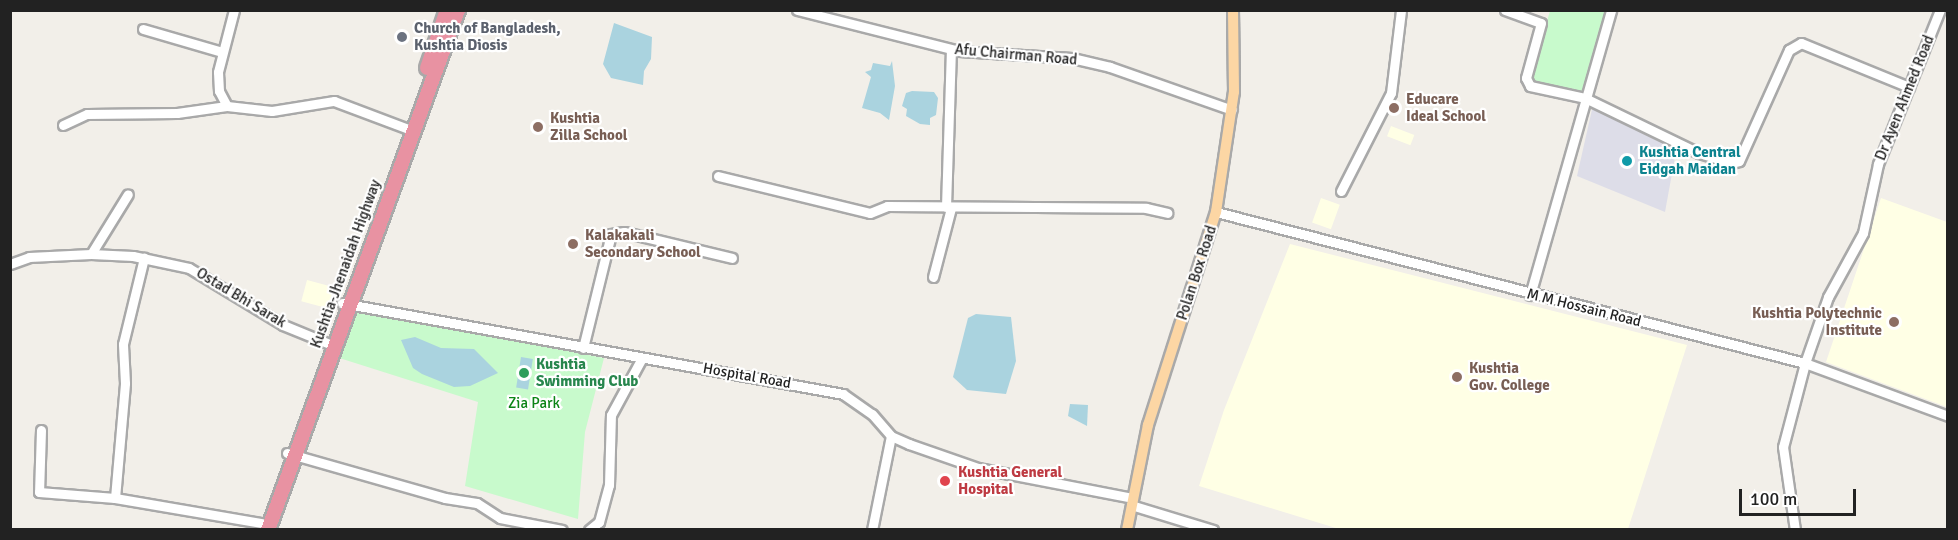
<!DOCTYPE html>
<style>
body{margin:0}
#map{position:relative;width:1958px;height:540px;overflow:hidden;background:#f2efe9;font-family:Signika,sans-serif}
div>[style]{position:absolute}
.education>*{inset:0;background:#ffffe5;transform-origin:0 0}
.park>*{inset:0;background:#c8facc}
.plaza>*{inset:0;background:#dddde8}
.water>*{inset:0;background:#aad3df;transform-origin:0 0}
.roads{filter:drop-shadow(2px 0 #a9a9a9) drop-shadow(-2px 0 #a9a9a9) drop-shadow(0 2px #a9a9a9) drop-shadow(0 -2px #a9a9a9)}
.minor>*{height:9px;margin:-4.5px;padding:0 4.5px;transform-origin:4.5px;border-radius:4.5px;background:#fff}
.major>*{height:10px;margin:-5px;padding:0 5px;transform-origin:5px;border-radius:5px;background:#fcd6a4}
.highway>*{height:14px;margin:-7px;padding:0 7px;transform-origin:7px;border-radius:7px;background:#e892a2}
.dots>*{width:16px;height:16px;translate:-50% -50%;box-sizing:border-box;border:3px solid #fff;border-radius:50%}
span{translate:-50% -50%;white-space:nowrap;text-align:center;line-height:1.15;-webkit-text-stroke:4.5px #fff;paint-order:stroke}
.worship-label{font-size:15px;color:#5b616d;font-weight:700}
.left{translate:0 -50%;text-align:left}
.street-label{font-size:15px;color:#222}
.education-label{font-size:15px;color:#785e54;font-weight:700}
.right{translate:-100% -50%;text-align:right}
.culture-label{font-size:15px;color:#0d838f;font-weight:700}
.leisure-label{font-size:15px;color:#27864d;font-weight:700}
.park-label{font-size:15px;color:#0c8416}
.health-label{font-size:15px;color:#be3a42;font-weight:700}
.frame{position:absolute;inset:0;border:12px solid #222;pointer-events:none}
.scale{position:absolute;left:1739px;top:489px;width:117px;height:27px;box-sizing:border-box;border:3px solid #222;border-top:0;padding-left:8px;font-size:18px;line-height:21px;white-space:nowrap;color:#222;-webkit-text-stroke:4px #fff;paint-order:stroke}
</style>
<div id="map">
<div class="education">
<i style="left:1391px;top:126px;width:25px;height:11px;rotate:21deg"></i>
<i style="left:1321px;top:198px;width:20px;height:26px;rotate:20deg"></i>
<i style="clip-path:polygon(1881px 198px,1947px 222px,1947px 407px,1826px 362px)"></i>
<i style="clip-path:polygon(1290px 244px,1687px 345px,1628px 529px,1339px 529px,1199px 486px,1224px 410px)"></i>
<i style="left:307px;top:280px;width:28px;height:22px;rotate:15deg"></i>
</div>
<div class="park">
<i style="clip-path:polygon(1550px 11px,1606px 11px,1581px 96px,1529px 82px)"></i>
<i style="clip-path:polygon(352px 310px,604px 358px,585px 432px,578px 519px,465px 486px,478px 402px,333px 356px)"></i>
</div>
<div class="plaza">
<i style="clip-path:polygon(1593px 105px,1677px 146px,1665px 212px,1577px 176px)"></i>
</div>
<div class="water">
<i style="clip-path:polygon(614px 23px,652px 37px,651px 59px,644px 71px,643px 85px,611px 78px,603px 64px)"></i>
<i style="clip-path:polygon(892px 61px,895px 86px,889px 120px,880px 113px,862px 108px,871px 77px,865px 72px,871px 70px,873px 63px,890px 66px)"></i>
<i style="clip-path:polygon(912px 91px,934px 92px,938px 98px,936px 115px,930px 118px,930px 125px,920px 124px,906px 116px,907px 109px,902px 106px,906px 93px)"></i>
<i style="clip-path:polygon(976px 314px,1011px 317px,1016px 361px,1006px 394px,967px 390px,953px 377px,968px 318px)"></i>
<i style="clip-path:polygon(415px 337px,441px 348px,474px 349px,498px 373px,470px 386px,454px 387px,422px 374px,413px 368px,401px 340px)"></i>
<i style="left:521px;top:357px;width:12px;height:31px;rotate:9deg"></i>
<i style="clip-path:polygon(1070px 404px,1088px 405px,1087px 426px,1068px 416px)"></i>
</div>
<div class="roads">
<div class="minor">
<i style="left:234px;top:10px;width:64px;rotate:104.5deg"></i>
<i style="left:218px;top:72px;width:19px;rotate:87deg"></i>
<i style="left:219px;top:91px;width:17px;rotate:62deg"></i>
<i style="left:227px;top:106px;width:45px;rotate:6.3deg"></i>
<i style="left:272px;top:111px;width:63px;rotate:-9.2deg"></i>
<i style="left:334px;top:101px;width:77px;rotate:20.6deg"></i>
<i style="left:797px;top:10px;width:167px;rotate:14.2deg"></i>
<i style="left:959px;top:51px;width:113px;rotate:3.5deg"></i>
<i style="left:1072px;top:58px;width:39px;rotate:13deg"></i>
<i style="left:1110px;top:67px;width:129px;rotate:19.4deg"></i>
<i style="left:1505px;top:10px;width:38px;rotate:20deg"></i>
<i style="left:1541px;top:23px;width:57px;rotate:105.3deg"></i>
<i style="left:1526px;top:78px;width:9px;rotate:63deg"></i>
<i style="left:1530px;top:86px;width:56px;rotate:12.3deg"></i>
<i style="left:1585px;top:98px;width:127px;rotate:25.8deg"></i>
<i style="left:1699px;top:153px;width:34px;rotate:17deg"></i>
<i style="left:1732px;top:163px;width:7px;rotate:-16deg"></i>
<i style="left:1739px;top:161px;width:122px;rotate:-65.8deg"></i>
<i style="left:1789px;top:50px;width:14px;rotate:-30deg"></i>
<i style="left:1801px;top:43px;width:117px;rotate:22.2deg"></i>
<i style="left:143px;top:29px;width:82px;rotate:16.2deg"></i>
<i style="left:63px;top:125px;width:26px;rotate:-25deg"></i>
<i style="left:87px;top:114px;width:90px;rotate:-0.6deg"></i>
<i style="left:177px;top:113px;width:50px;rotate:-8deg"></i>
<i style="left:718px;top:176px;width:156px;rotate:13.7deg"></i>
<i style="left:870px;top:213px;width:18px;rotate:-22deg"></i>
<i style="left:887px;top:206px;width:259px;rotate:0.4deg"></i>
<i style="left:1146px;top:208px;width:22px;rotate:13deg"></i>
<i style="left:1341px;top:191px;width:110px;rotate:-63deg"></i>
<i style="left:1391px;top:93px;width:84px;rotate:-83.1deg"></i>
<i style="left:946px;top:207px;width:157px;rotate:-88.2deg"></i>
<i style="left:1216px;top:212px;width:608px;rotate:14.38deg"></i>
<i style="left:1805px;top:363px;width:153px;rotate:20.3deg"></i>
<i style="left:91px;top:254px;width:70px;rotate:-58.3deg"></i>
<i style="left:10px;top:264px;width:20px;rotate:-20deg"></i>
<i style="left:29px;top:257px;width:62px;rotate:-2.8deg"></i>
<i style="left:91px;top:254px;width:42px;rotate:2.7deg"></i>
<i style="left:133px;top:256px;width:57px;rotate:12.1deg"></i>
<i style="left:189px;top:268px;width:110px;rotate:31.2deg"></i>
<i style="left:283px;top:325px;width:48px;rotate:22.2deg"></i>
<i style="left:933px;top:277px;width:71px;rotate:-75.4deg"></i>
<i style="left:1530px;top:295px;width:296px;rotate:-74.1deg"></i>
<i style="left:342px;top:303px;width:509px;rotate:10.29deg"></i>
<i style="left:843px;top:394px;width:35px;rotate:35deg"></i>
<i style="left:872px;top:414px;width:29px;rotate:49deg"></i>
<i style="left:891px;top:436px;width:20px;rotate:24deg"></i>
<i style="left:909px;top:444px;width:73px;rotate:19.2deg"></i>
<i style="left:978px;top:468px;width:157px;rotate:11deg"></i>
<i style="left:583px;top:348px;width:117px;rotate:-76.2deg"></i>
<i style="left:611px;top:234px;width:13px;rotate:-9deg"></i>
<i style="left:624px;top:232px;width:111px;rotate:13.5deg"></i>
<i style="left:41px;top:430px;width:62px;rotate:91.8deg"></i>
<i style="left:39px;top:492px;width:76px;rotate:4.5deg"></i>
<i style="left:115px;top:498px;width:149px;rotate:9.7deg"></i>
<i style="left:287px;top:453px;width:164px;rotate:15.9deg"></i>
<i style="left:445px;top:498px;width:32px;rotate:9deg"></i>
<i style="left:477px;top:503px;width:27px;rotate:33deg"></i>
<i style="left:500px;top:518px;width:63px;rotate:11deg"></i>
<i style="left:115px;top:498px;width:115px;rotate:-85deg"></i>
<i style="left:125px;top:383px;width:39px;rotate:-93deg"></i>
<i style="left:123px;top:344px;width:89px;rotate:-76.3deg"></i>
<i style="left:1131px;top:505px;width:86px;rotate:17deg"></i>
<i style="left:589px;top:530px;width:13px;rotate:-39deg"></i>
<i style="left:599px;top:522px;width:38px;rotate:-75deg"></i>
<i style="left:609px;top:485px;width:70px;rotate:-88.4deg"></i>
<i style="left:611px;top:415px;width:65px;rotate:-61.5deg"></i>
<i style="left:872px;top:530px;width:96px;rotate:-78.6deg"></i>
<i style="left:1795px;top:530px;width:84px;rotate:-98.2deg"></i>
<i style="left:1783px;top:447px;width:87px;rotate:-75.3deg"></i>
<i style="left:1805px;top:363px;width:70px;rotate:-70.8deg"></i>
<i style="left:1828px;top:297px;width:73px;rotate:-61.3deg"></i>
<i style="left:1863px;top:233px;width:71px;rotate:-77.7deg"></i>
<i style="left:1878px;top:164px;width:166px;rotate:-68.1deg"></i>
</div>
<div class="major">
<i style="left:1127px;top:530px;width:107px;rotate:-78.7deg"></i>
<i style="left:1148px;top:425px;width:224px;rotate:-72.3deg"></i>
<i style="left:1216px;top:212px;width:121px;rotate:-81.5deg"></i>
<i style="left:1234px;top:92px;width:82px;rotate:-90.7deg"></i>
</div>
<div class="highway">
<i style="left:427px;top:68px;width:61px;rotate:-71deg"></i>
<i style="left:268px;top:530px;width:554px;rotate:-69.93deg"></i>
</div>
</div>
<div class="dots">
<i style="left:402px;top:37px;background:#6b7280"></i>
<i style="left:1394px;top:108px;background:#8d6e63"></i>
<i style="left:538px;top:127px;background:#8d6e63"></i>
<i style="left:1627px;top:161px;background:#0f9aa8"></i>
<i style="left:573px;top:244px;background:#8d6e63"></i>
<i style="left:1894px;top:322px;background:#8d6e63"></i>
<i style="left:524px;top:373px;background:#2e9e5b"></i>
<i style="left:1457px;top:377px;background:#8d6e63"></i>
<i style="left:945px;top:481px;background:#e0444e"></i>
</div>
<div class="worship-label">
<span class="left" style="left:414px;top:37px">Church of Bangladesh,<br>Kushtia Diosis</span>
</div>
<div class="street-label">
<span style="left:1016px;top:55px;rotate:5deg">Afu Chairman Road</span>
<span style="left:1905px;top:98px;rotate:-68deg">Dr Ayen Ahmed Road</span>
<span style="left:346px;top:264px;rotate:-70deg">Kushtia-Jhenaidah Highway</span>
<span style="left:1197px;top:273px;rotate:-72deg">Polan Box Road</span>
<span style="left:241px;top:298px;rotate:31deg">Ostad Bhi Sarak</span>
<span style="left:1584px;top:308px;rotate:14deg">M M Hossain Road</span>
<span style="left:747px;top:376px;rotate:10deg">Hospital Road</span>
</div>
<div class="education-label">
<span class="left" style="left:1406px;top:108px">Educare<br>Ideal School</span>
<span class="left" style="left:550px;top:127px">Kushtia<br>Zilla School</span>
<span class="left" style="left:585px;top:244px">Kalakakali<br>Secondary School</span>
<span class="right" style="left:1882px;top:322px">Kushtia Polytechnic<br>Institute</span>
<span class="left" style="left:1469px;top:377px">Kushtia<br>Gov. College</span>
</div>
<div class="culture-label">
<span class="left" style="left:1639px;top:161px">Kushtia Central<br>Eidgah Maidan</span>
</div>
<div class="leisure-label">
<span class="left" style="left:536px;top:373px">Kushtia<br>Swimming Club</span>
</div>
<div class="park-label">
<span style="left:534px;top:404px">Zia Park</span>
</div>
<div class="health-label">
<span class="left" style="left:958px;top:481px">Kushtia General<br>Hospital</span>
</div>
<div class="frame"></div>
<div class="scale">100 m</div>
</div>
